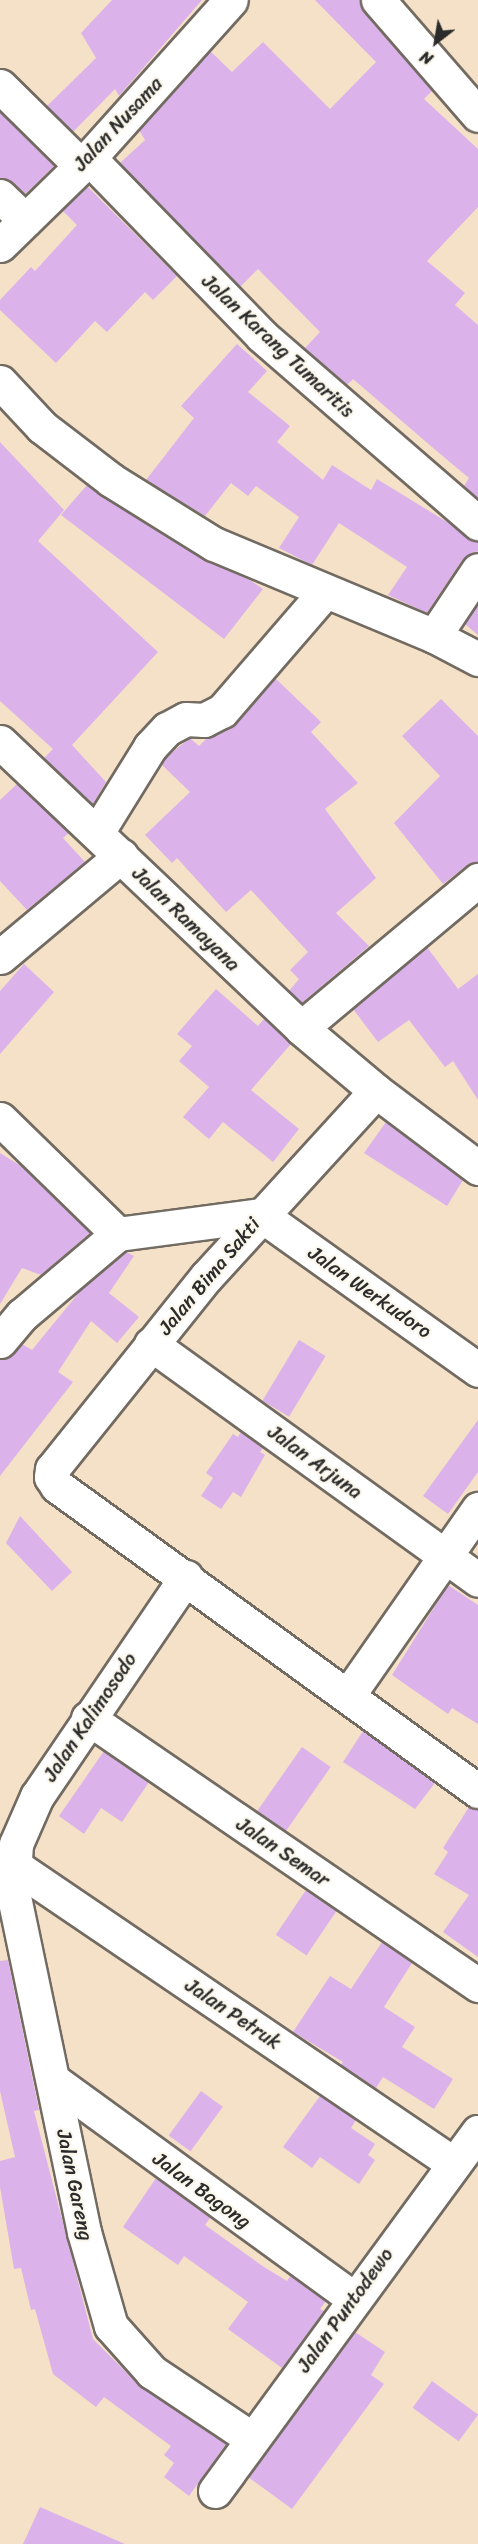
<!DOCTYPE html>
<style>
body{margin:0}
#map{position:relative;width:478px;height:2544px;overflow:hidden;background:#f5e1c8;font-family:Sriracha,sans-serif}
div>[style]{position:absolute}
.building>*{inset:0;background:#dbb3ea;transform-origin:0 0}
.roads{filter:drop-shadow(2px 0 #726b62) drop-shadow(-2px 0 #726b62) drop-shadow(0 2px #726b62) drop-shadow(0 -2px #726b62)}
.minor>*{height:33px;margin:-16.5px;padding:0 16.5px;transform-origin:16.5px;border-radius:16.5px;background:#fff}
span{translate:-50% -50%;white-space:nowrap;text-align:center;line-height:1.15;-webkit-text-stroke:4.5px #fbf7ec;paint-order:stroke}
.street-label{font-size:20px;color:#2b2b2b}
.north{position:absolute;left:406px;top:12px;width:60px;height:60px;-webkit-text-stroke:4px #fbf7ec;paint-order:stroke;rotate:211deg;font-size:16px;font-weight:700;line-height:24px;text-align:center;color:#2b2b2b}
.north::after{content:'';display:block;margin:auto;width:21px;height:27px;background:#2b2b2b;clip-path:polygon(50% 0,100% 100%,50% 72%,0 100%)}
</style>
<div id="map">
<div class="building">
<i style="clip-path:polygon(112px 0,202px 0,119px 96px,115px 89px,73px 132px,47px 106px,96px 58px,81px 33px)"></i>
<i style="clip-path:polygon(315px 0,360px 0,364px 12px,432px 91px,424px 99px,478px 149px,478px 207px,427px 261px,465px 293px,455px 305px,478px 325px,478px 498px,464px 486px,469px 478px,439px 453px,353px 379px,347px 385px,305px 348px,320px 332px,258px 269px,240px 287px,120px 163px,145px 140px,139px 130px,210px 51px,232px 72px,263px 42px,330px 109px,376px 62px)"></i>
<i style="clip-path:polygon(0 112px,54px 166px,25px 194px,13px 182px,0 178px)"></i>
<i style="clip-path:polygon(87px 186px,177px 276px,153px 300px,145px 292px,107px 332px,95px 321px,56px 363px,0 310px,0 300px,31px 267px,35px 271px,77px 225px,62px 210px)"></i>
<i style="clip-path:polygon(237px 344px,267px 371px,248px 392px,290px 426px,277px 442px,323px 480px,332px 465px,371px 490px,377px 479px,478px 541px,478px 551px,462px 560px,427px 613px,388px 595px,407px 567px,339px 523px,312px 565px,279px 548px,299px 517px,256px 486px,248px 496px,231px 483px,205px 516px,146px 480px,194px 418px,181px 406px)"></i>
<i style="clip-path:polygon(0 442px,64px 510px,38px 541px,158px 652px,72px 745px,106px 782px,93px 804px,44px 758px,53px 749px,0 701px)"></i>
<i style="clip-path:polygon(87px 485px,204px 560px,250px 580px,263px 589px,224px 639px,61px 515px)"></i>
<i style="clip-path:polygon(478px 604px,478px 635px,465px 624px)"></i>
<i style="clip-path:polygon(275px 678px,321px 722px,311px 732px,358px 783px,325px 809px,376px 878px,336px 913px,369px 946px,302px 1003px,289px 991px,299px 979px,290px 970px,308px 952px,251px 890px,226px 912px,177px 858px,172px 863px,145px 835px,190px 792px,161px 764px,165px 758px,190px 738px,199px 746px,207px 738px,231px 728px)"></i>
<i style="clip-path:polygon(441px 699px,478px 736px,478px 862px,466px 866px,443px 884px,394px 823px,440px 776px,402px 736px)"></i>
<i style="clip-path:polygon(17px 784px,69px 833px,63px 838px,85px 862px,27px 910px,0 881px,0 800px)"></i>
<i style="clip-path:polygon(427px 947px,458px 989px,478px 974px,478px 1100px,453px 1061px,445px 1067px,409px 1020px,378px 1042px,353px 1009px)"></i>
<i style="clip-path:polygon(24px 964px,54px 992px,0 1054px,0 991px)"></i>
<i style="clip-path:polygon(216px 989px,258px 1026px,264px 1019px,291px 1044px,251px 1090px,299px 1129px,273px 1162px,223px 1122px,209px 1139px,183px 1117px,209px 1087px,179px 1061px,192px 1046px,177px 1034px)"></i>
<i style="clip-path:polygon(386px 1122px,463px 1180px,447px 1206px,364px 1153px)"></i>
<i style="clip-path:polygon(0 1153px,21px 1166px,90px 1233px,41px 1275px,22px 1268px,0 1304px)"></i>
<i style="clip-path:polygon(126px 1252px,134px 1256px,109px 1293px,139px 1317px,117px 1343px,91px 1321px,58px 1372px,73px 1382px,0 1476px,0 1359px,14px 1354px,22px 1344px,32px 1350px,81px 1290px)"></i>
<i style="left:299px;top:1340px;width:31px;height:71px;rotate:31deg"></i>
<i style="clip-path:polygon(478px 1420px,478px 1472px,448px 1514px,423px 1496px)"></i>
<i style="clip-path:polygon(241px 1432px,263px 1448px,260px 1452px,265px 1455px,241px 1497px,233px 1492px,221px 1509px,201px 1496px,213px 1478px,206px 1473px,233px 1434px,238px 1437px)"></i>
<i style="clip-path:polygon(20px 1516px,72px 1572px,52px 1591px,6px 1543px)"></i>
<i style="clip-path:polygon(448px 1585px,478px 1605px,478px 1724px,452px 1708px,448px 1714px,392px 1675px)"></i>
<i style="clip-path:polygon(363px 1731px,435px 1783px,415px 1809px,343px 1762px)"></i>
<i style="left:302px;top:1747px;width:35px;height:78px;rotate:35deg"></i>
<i style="clip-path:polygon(104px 1751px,149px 1782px,122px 1822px,101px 1808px,84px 1834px,59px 1816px)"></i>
<i style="clip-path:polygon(469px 1807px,478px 1809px,478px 1957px,443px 1932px,469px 1895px,434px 1874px,448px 1852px,443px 1848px)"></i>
<i style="left:306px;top:1890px;width:37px;height:54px;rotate:34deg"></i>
<i style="clip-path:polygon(382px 1942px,412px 1963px,384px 2007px,415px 2027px,402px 2047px,453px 2079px,434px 2109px,383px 2077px,376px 2088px,341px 2065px,343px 2062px,293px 2032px,330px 1976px,351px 1989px)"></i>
<i style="clip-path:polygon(8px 1960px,39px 2110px,34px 2111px,93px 2339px,141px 2387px,226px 2444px,189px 2496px,164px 2477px,174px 2463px,164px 2455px,171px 2446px,104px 2397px,96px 2407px,53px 2374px,35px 2309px,31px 2310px,21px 2268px,14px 2269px,0 2187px,0 2161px,15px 2157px,0 2091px,0 1961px)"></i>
<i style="left:201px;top:2091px;width:27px;height:55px;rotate:36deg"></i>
<i style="clip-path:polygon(320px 2096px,356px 2120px,351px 2128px,375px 2144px,368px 2155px,375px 2160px,359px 2184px,320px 2157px,312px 2168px,283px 2147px)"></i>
<i style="clip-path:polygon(156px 2178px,210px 2218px,205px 2225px,264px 2267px,287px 2281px,290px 2276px,326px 2301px,320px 2309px,324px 2311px,282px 2368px,228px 2329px,248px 2302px,184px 2256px,178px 2265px,123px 2227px)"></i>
<i style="clip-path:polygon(355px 2332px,385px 2352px,371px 2375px,384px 2384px,292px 2509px,248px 2477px)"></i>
<i style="left:432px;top:2381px;width:57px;height:33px;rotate:36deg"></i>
<i style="clip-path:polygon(40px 2507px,125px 2544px,23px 2544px)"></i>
</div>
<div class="roads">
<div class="minor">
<i style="left:378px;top:0;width:152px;rotate:49deg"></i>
<i style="left:0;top:86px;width:114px;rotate:44.6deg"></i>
<i style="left:89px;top:158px;width:248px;rotate:45.8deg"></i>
<i style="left:262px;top:336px;width:286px;rotate:40.9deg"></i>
<i style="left:0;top:196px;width:35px;rotate:44deg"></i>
<i style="left:0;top:245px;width:124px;rotate:-44.3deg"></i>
<i style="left:89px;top:158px;width:212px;rotate:-48.1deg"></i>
<i style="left:0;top:382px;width:62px;rotate:47deg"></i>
<i style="left:42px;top:427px;width:87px;rotate:37.5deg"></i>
<i style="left:111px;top:480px;width:121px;rotate:31.9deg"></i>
<i style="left:214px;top:544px;width:238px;rotate:22.7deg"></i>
<i style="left:434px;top:636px;width:50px;rotate:27.6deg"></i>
<i style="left:434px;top:636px;width:79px;rotate:-56.3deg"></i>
<i style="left:0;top:742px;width:415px;rotate:43.5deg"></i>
<i style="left:301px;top:1028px;width:98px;rotate:40deg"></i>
<i style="left:376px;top:1091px;width:128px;rotate:37deg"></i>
<i style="left:98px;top:831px;width:99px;rotate:-58.2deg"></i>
<i style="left:150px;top:747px;width:25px;rotate:-47deg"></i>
<i style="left:167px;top:729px;width:21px;rotate:-28deg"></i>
<i style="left:186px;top:719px;width:18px;rotate:3deg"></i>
<i style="left:204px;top:720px;width:20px;rotate:-27deg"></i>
<i style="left:222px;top:711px;width:156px;rotate:-49.2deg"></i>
<i style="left:0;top:957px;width:158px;rotate:-39.9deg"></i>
<i style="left:301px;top:1028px;width:231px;rotate:-39.9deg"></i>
<i style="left:376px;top:1091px;width:252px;rotate:132.4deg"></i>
<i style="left:206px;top:1277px;width:246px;rotate:128.7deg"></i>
<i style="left:52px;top:1469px;width:8px;rotate:97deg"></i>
<i style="left:51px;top:1477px;width:11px;rotate:56deg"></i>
<i style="left:57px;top:1486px;width:520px;rotate:35.92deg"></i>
<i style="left:0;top:1119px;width:165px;rotate:44.3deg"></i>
<i style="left:261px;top:1215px;width:267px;rotate:35.5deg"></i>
<i style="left:0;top:1341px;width:34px;rotate:-50deg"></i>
<i style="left:22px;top:1315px;width:126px;rotate:-40.2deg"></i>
<i style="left:118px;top:1234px;width:144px;rotate:-7.6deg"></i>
<i style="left:151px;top:1344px;width:403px;rotate:35.8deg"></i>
<i style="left:186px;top:1577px;width:265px;rotate:124.2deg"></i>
<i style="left:37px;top:1796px;width:52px;rotate:113.6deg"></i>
<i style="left:16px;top:1844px;width:48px;rotate:93.6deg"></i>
<i style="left:13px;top:1892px;width:347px;rotate:78.2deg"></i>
<i style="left:84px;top:2232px;width:98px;rotate:74deg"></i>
<i style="left:111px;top:2326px;width:62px;rotate:48.3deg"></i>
<i style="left:152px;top:2372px;width:119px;rotate:33.7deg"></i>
<i style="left:349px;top:1694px;width:226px;rotate:-55.1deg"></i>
<i style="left:88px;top:1718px;width:473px;rotate:34.4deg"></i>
<i style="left:12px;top:1864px;width:534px;rotate:34.17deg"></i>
<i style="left:53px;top:2080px;width:371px;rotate:36deg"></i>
<i style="left:215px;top:2491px;width:445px;rotate:-53.8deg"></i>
</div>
</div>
<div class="street-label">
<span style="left:118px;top:124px;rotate:-47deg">Jalan Nusama</span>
<span style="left:278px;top:346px;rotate:43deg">Jalan Karang Tumaritis</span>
<span style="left:186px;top:919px;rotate:44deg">Jalan Ramayana</span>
<span style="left:209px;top:1276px;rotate:-50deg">Jalan Bima Sakti</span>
<span style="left:370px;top:1292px;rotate:35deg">Jalan Werkudoro</span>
<span style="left:315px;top:1462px;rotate:36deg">Jalan Arjuna</span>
<span style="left:90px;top:1717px;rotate:-56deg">Jalan Kalimosodo</span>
<span style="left:283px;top:1852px;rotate:34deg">Jalan Semar</span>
<span style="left:233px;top:2014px;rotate:34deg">Jalan Petruk</span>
<span style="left:75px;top:2185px;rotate:78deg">Jalan Gareng</span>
<span style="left:202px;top:2190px;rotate:36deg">Jalan Bagong</span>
<span style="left:345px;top:2310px;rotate:-54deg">Jalan Puntodewo</span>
</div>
<div class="north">N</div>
</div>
